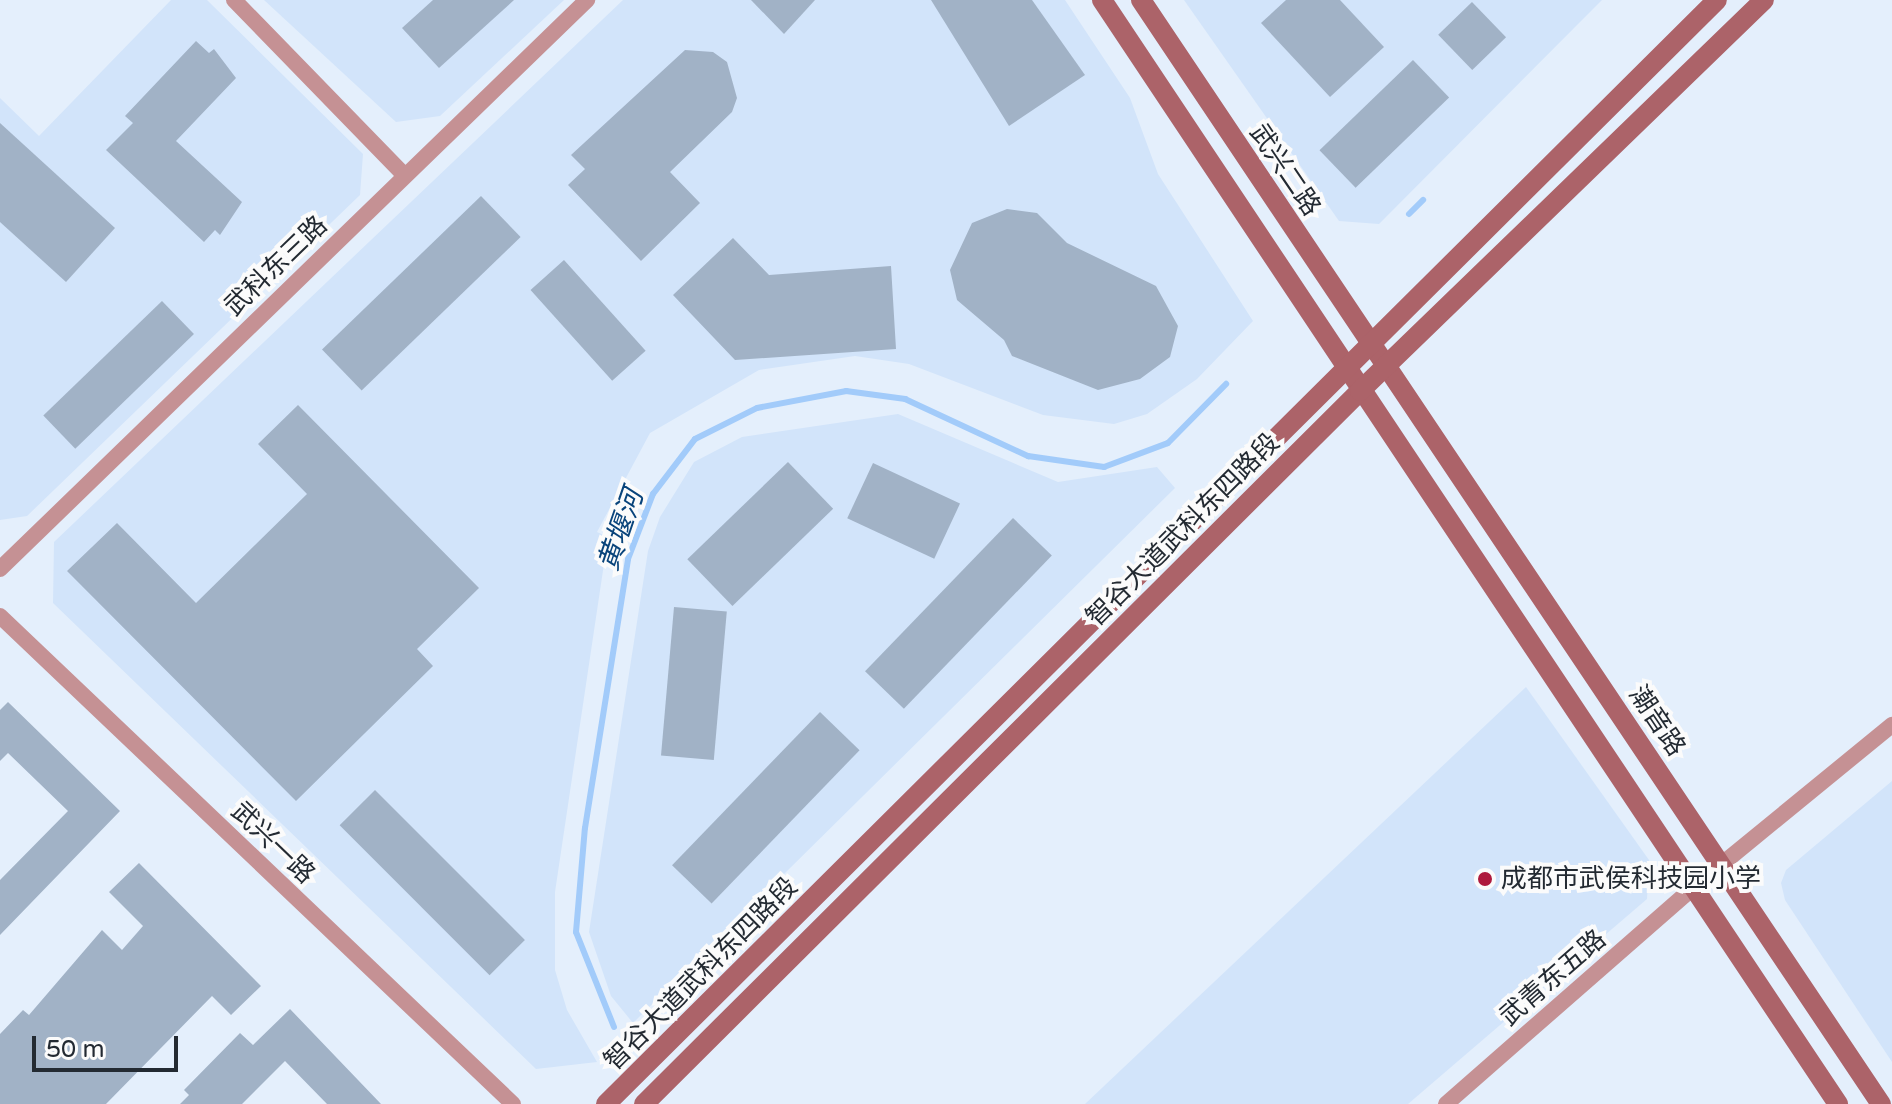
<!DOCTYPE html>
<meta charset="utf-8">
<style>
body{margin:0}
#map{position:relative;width:1892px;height:1104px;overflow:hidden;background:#e4effc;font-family:"Varela Round","Noto Sans SC",sans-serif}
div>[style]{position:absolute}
.built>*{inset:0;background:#d2e4fa}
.stream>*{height:6px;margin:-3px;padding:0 3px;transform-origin:3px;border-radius:3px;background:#a2cbfa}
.building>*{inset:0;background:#a1b2c6;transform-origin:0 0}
.street>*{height:16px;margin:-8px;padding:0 8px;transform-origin:8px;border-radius:8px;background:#c59194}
.secondary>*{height:20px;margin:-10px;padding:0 10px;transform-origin:10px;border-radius:10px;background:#ac6369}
.dots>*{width:22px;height:22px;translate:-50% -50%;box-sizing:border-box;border:4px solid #fbfbfb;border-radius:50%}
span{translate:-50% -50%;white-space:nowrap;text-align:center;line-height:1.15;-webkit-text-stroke:8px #fbfbfb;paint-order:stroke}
.street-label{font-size:26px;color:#232a32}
.poi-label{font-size:26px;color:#232a32}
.left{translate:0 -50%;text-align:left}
.water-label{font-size:28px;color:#09447b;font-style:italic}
.scale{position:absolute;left:32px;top:1036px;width:146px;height:36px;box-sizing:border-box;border:4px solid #232a32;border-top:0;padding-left:10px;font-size:24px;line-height:28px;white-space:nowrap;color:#232a32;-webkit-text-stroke:6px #fbfbfb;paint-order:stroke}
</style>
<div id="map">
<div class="built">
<i style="clip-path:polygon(171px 0,207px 0,363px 154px,360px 195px,27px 516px,0 520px,0 98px,39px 136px)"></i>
<i style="clip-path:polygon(264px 0,564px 0,440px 116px,396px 122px)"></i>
<i style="clip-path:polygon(623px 0,1065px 0,1130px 98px,1158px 174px,1253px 321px,1197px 379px,1147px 414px,1114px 424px,1043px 415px,909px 364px,855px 356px,759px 370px,650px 433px,597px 532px,608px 537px,555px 892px,555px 970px,567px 1010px,597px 1062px,536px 1069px,53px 603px,54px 542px)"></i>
<i style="clip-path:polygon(1184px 0,1602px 0,1379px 224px,1339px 221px)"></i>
<i style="clip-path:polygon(898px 414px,1058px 482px,1157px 467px,1175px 488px,633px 1023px,611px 996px,589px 932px,648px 551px,660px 517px,694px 462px,742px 437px)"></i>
<i style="clip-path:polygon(1526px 687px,1649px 860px,1647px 899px,1408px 1104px,1085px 1104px)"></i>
<i style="clip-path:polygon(1892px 781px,1892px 1062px,1785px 900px,1781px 883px,1786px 870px)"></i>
</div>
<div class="stream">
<i style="left:1409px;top:214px;width:20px;rotate:-45deg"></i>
<i style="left:614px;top:1027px;width:102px;rotate:-111.8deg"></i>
<i style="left:576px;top:932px;width:104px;rotate:-85.1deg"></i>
<i style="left:585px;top:828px;width:272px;rotate:-80.9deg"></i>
<i style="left:628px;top:559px;width:70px;rotate:-69deg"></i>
<i style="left:653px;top:494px;width:69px;rotate:-52.6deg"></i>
<i style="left:695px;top:439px;width:69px;rotate:-26.6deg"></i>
<i style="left:757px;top:408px;width:91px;rotate:-10.8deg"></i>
<i style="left:846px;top:391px;width:60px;rotate:7.7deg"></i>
<i style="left:905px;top:399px;width:136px;rotate:24.9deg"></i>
<i style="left:1028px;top:456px;width:77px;rotate:8.2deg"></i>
<i style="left:1104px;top:467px;width:68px;rotate:-20.6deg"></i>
<i style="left:1168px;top:443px;width:83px;rotate:-45.5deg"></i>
</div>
<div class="building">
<i style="clip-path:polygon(433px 0,514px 0,439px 68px,402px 28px)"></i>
<i style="clip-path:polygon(751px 0,815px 0,784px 34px)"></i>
<i style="clip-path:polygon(931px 0,1032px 0,1085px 75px,1009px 126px)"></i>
<i style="clip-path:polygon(1286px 0,1340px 0,1384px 47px,1330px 97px,1261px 23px)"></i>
<i style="left:1472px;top:2px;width:49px;height:47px;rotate:46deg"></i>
<i style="clip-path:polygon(196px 41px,209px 53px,214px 49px,236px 78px,176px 141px,242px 202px,220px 235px,215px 230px,204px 242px,106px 150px,133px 123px,125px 116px)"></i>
<i style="clip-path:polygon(685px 50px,713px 52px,727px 62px,737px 98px,732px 112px,670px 172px,700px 203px,641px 261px,568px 185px,585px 169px,571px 155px)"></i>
<i style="left:1413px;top:60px;width:52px;height:130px;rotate:46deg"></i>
<i style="clip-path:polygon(0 123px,115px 228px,66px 282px,0 222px)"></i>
<i style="left:481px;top:196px;width:57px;height:221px;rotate:46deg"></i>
<i style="clip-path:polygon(1007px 209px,1037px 213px,1067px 243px,1156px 286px,1178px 326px,1170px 357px,1140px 379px,1098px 390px,1012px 356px,1004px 340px,957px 300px,950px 270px,972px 223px)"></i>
<i style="clip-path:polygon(733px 238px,769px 275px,891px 266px,896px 349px,735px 360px,673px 295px)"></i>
<i style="left:564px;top:260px;width:122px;height:45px;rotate:48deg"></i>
<i style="left:162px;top:301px;width:46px;height:165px;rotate:46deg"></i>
<i style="clip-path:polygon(298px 405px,479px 588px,417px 649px,433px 666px,296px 801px,67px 571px,117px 523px,196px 603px,307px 494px,258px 444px)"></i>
<i style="left:788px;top:462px;width:65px;height:140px;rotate:46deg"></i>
<i style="left:873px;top:463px;width:96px;height:61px;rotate:25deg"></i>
<i style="left:1013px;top:518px;width:54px;height:213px;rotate:44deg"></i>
<i style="left:674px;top:607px;width:53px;height:149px;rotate:5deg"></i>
<i style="clip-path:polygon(8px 702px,120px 811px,0 935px,0 880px,68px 811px,8px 753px,0 761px,0 710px)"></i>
<i style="left:820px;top:712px;width:55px;height:213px;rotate:44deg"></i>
<i style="left:375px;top:790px;width:212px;height:50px;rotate:45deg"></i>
<i style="clip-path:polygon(139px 863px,261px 986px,231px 1015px,212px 996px,106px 1104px,0 1104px,0 1034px,23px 1010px,29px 1015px,102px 930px,122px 950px,143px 926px,109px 892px)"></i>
<i style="clip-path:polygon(290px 1009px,381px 1104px,327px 1104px,285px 1061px,242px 1104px,180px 1104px,189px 1095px,184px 1090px,240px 1033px,253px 1045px)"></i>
</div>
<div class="street">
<i style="left:234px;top:0;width:244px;rotate:45.8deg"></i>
<i style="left:0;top:569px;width:818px;rotate:-44.11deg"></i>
<i style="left:0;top:616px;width:708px;rotate:43.57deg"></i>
<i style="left:1722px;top:864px;width:220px;rotate:-39.3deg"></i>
<i style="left:1446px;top:1104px;width:327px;rotate:-41.2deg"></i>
</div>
<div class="secondary">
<i style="left:1102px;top:0;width:1327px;rotate:56.31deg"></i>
<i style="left:1141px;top:0;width:1329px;rotate:56.17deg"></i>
<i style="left:606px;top:1104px;width:1566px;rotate:-44.82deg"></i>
<i style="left:644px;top:1104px;width:1010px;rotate:-44.88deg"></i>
<i style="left:1360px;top:391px;width:562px;rotate:-44.06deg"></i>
</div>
<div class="dots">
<i style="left:1485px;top:879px;background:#ae193d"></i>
</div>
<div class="street-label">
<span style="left:1285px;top:170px;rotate:56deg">武兴二路</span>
<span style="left:276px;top:266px;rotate:-44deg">武科东三路</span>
<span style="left:1183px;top:530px;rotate:-45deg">智谷大道武科东四路段</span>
<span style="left:1657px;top:721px;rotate:56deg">潮音路</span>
<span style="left:273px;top:843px;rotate:44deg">武兴一路</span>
<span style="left:701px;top:974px;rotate:-45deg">智谷大道武科东四路段</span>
<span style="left:1553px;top:978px;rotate:-41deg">武青东五路</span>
</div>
<div class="poi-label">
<span class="left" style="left:1501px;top:879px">成都市武侯科技园小学</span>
</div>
<div class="water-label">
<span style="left:621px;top:530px;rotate:-71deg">黄堰河</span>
</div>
<div class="scale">50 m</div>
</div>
